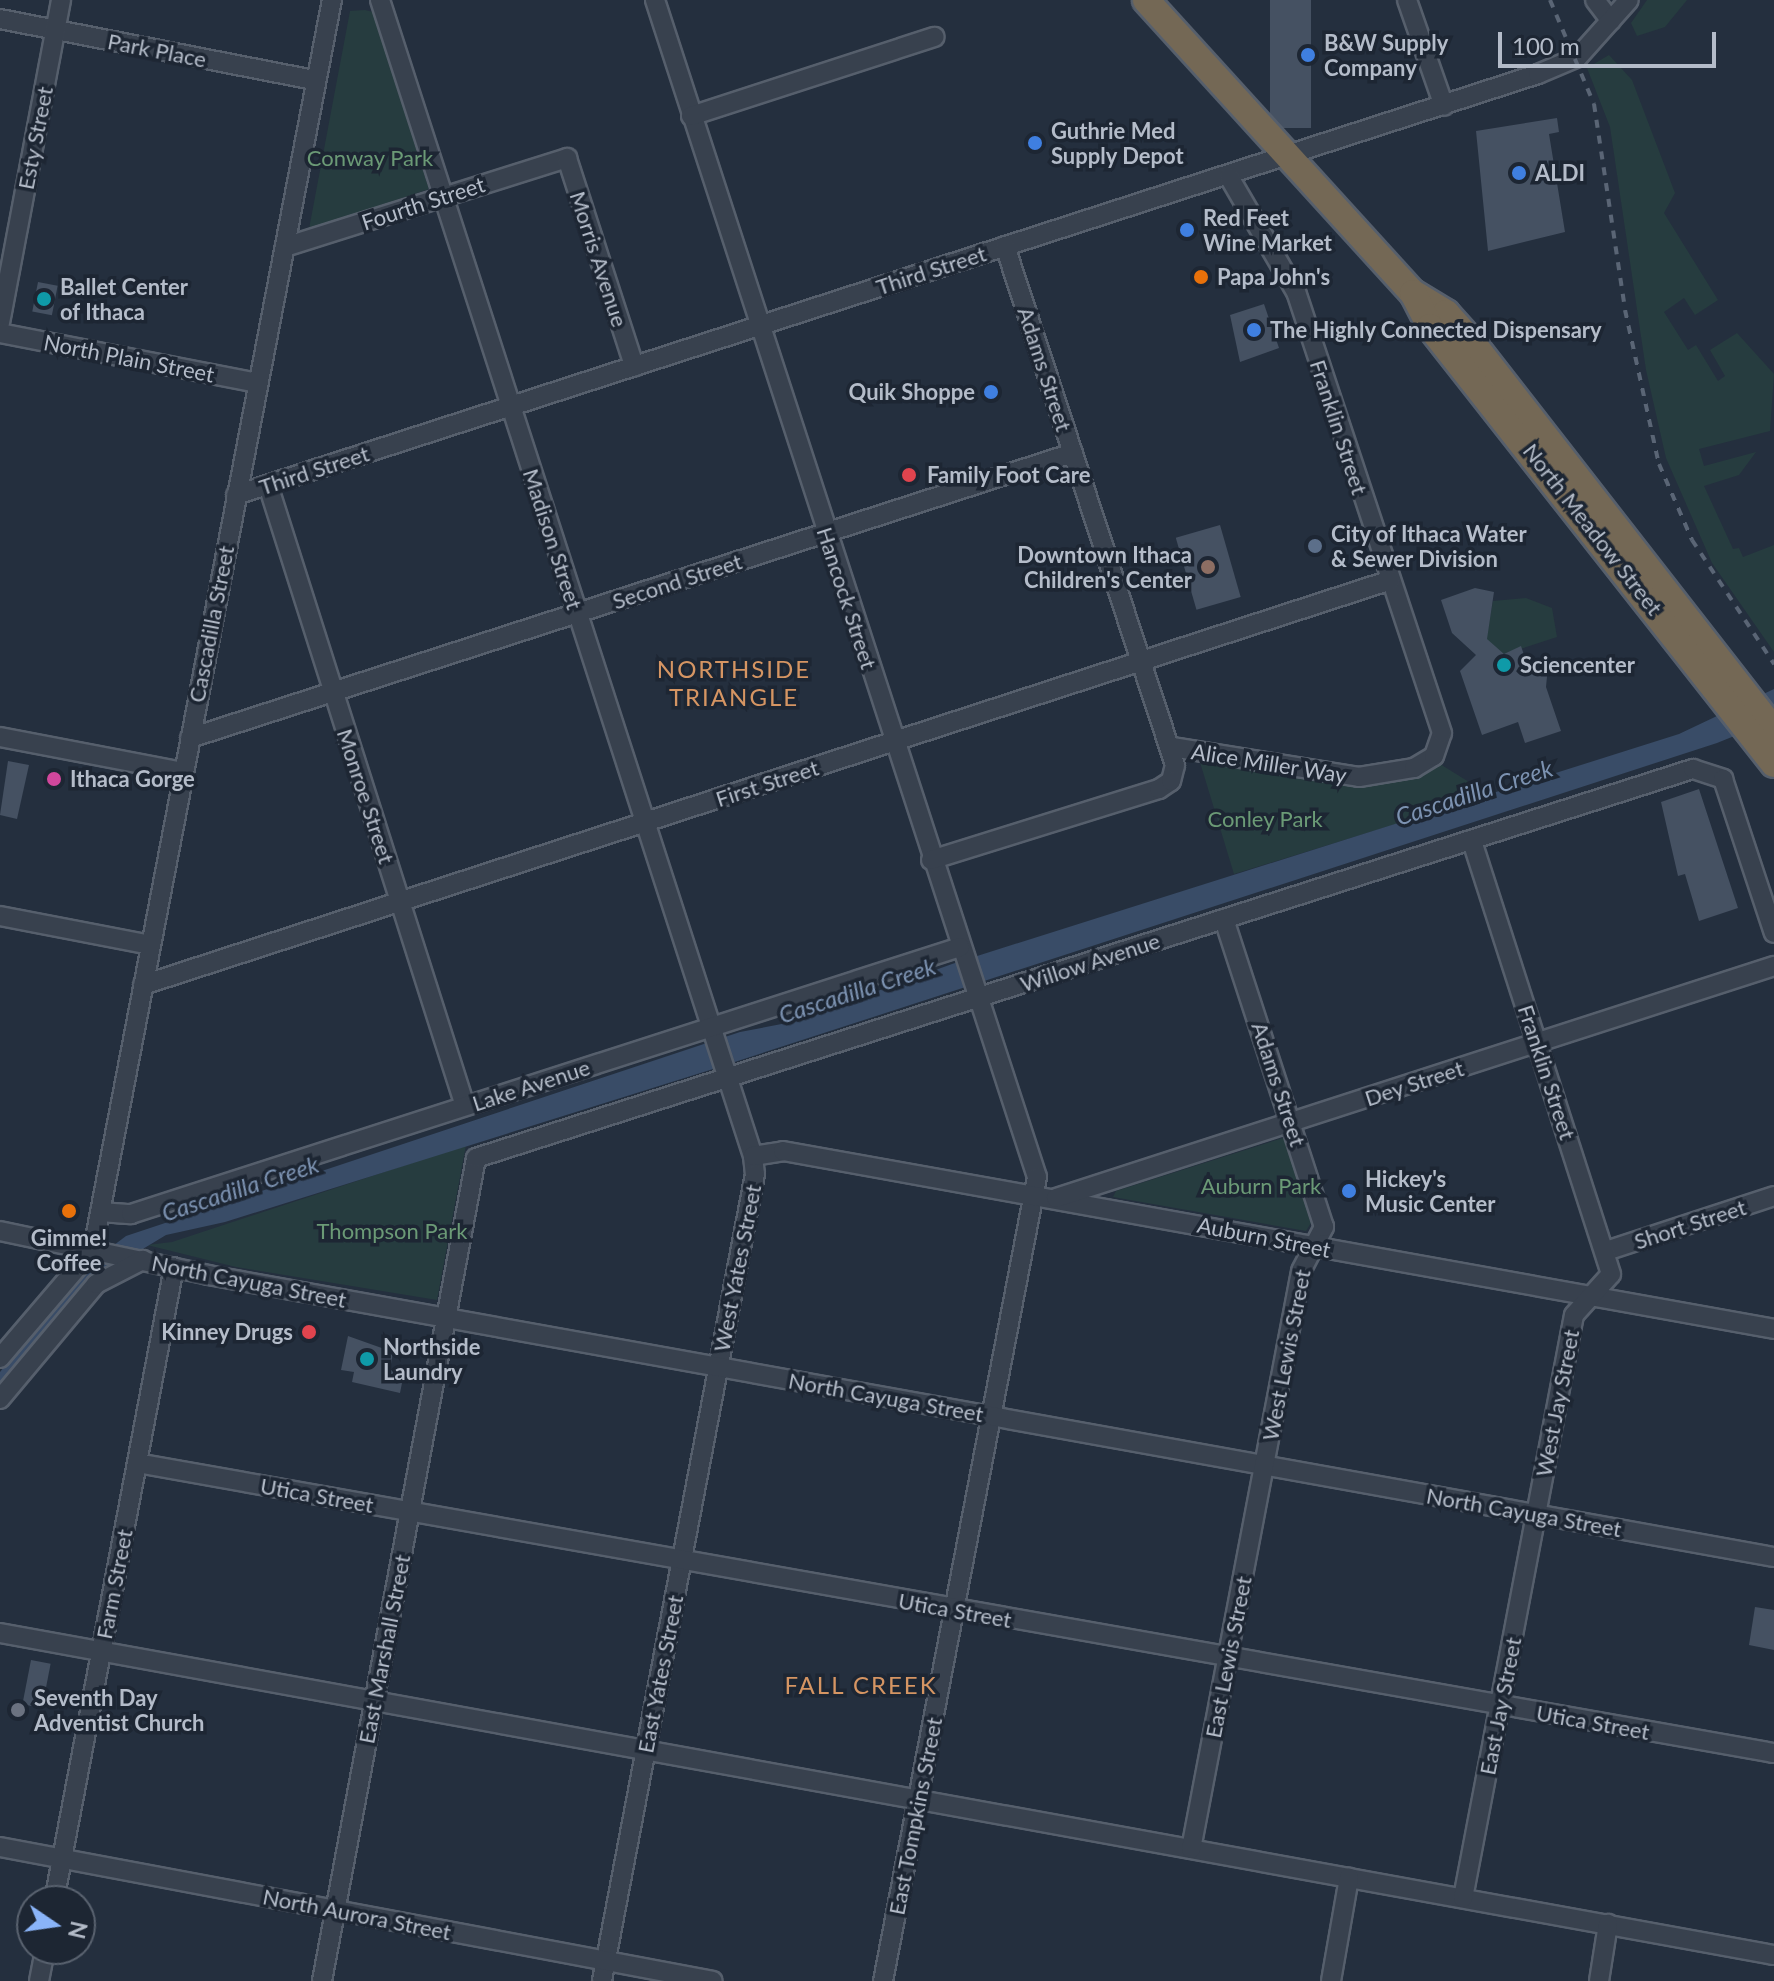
<!DOCTYPE html>
<style>
body{margin:0}
#map{position:relative;width:1774px;height:1981px;overflow:hidden;background:#242f3e;font-family:Lato,sans-serif}
div>[style]{position:absolute}
.green>*{inset:0;background:#263c3f}
.water>*{inset:0;background:#394c67}
.building>*{inset:0;background:#455162;transform-origin:0 0}
.roads{filter:drop-shadow(2px 0 #565f6c) drop-shadow(-2px 0 #565f6c) drop-shadow(0 2px #565f6c) drop-shadow(0 -2px #565f6c)}
.minor>*{height:18px;margin:-9px;padding:0 9px;transform-origin:9px;border-radius:9px;background:#38414e}
.highway>*{height:26px;margin:-13px;padding:0 13px;transform-origin:13px;border-radius:13px;background:#746855}
.rail>*{height:4px;margin-top:-2px;transform-origin:0;background:repeating-linear-gradient(90deg,#5a6575 0 8px,transparent 0 16px)}
.dots>*{width:22px;height:22px;translate:-50% -50%;box-sizing:border-box;border:4px solid #1d2633;border-radius:50%}
span{translate:-50% -50%;white-space:nowrap;text-align:center;line-height:1.15;-webkit-text-stroke:7px #1d2633;paint-order:stroke}
.poi-label{font-size:22px;color:#b4bcc9;font-weight:700}
.left{translate:0 -50%;text-align:left}
.right{translate:-100% -50%;text-align:right}
.street-label{font-size:22px;color:#b4bcc9}
.park-label{font-size:22px;color:#6b9a76}
.neighbourhood-label{font-size:24px;color:#d59563;letter-spacing:2px}
.water-label{font-size:24px;color:#7c92b1;font-style:italic}
.north{position:absolute;left:16px;top:1885px;width:80px;height:80px;box-sizing:border-box;background:#1d2633;border:2px solid #59626f;border-radius:50%;rotate:103deg;font-size:22px;font-weight:700;line-height:32px;text-align:center;color:#b4bcc9}
.north::after{content:'';display:block;margin:auto;width:28px;height:36px;background:#8ab4f8;clip-path:polygon(50% 0,100% 100%,50% 72%,0 100%)}
.scale{position:absolute;left:1498px;top:32px;width:218px;height:36px;box-sizing:border-box;border:4px solid #b4bcc9;border-top:0;padding-left:10px;font-size:24px;line-height:28px;white-space:nowrap;color:#b4bcc9;-webkit-text-stroke:6px #1d2633;paint-order:stroke}
</style>
<div id="map">
<div class="green">
<i style="clip-path:polygon(1647px 0,1687px 0,1665px 27px,1637px 36px,1631px 23px)"></i>
<i style="clip-path:polygon(365px 10px,373px 12px,429px 189px,309px 229px,350px 11px)"></i>
<i style="clip-path:polygon(1609px 55px,1632px 80px,1675px 193px,1664px 213px,1718px 300px,1695px 315px,1684px 298px,1664px 312px,1688px 350px,1696px 345px,1718px 381px,1725px 376px,1710px 350px,1737px 333px,1774px 374px,1770px 431px,1699px 449px,1704px 466px,1756px 452px,1739px 475px,1704px 486px,1733px 549px,1739px 548px,1743px 557px,1774px 545px,1774px 652px,1712px 563px,1666px 458px,1646px 370px,1610px 127px,1587px 68px)"></i>
<i style="clip-path:polygon(1526px 598px,1552px 608px,1557px 637px,1505px 654px,1485px 645px,1493px 601px)"></i>
<i style="clip-path:polygon(1199px 759px,1348px 783px,1384px 783px,1440px 764px,1490px 795px,1234px 874px)"></i>
<i style="clip-path:polygon(1286px 1137px,1314px 1218px,1306px 1231px,1113px 1197px,1116px 1191px)"></i>
<i style="clip-path:polygon(466px 1145px,437px 1300px,236px 1267px,147px 1245px,172px 1242px)"></i>
</div>
<div class="water">
<i style="clip-path:polygon(1774px 689px,1774px 720px,1717px 743px,710px 1070px,225px 1222px,166px 1235px,93px 1279px,0 1393px,0 1372px,81px 1270px,126px 1236px,740px 1032px,792px 1022px,952px 964px,1679px 734px)"></i>
</div>
<div class="building">
<i style="left:1270px;top:0;width:41px;height:128px"></i>
<i style="clip-path:polygon(1557px 118px,1559px 132px,1549px 134px,1565px 232px,1488px 251px,1476px 131px)"></i>
<i style="left:38px;top:282px;width:20px;height:30px;rotate:11deg"></i>
<i style="clip-path:polygon(1264px 304px,1279px 348px,1240px 362px,1230px 315px)"></i>
<i style="left:1220px;top:525px;width:75px;height:46px;rotate:74deg"></i>
<i style="clip-path:polygon(1475px 588px,1494px 592px,1487px 639px,1504px 654px,1521px 646px,1527px 664px,1548px 666px,1546px 687px,1561px 731px,1525px 743px,1518px 722px,1482px 735px,1460px 671px,1476px 655px,1452px 633px,1441px 600px)"></i>
<i style="clip-path:polygon(8px 761px,29px 765px,17px 819px,0 815px)"></i>
<i style="clip-path:polygon(1699px 789px,1738px 908px,1699px 921px,1685px 874px,1678px 876px,1661px 802px)"></i>
<i style="clip-path:polygon(348px 1336px,393px 1352px,390px 1370px,404px 1373px,400px 1393px,352px 1382px,354px 1372px,341px 1370px)"></i>
<i style="clip-path:polygon(1755px 1607px,1774px 1610px,1774px 1650px,1749px 1645px)"></i>
<i style="left:31px;top:1660px;width:20px;height:45px;rotate:11deg"></i>
</div>
<div class="roads">
<div class="minor">
<i style="left:380px;top:0;width:1215px;rotate:72.12deg"></i>
<i style="left:753px;top:1156px;width:18px;rotate:84deg"></i>
<i style="left:755px;top:1174px;width:821px;rotate:100.74deg"></i>
<i style="left:655px;top:0;width:1237px;rotate:72.02deg"></i>
<i style="left:1037px;top:1177px;width:819px;rotate:100.84deg"></i>
<i style="left:1407px;top:0;width:112px;rotate:70.8deg"></i>
<i style="left:1595px;top:0;width:26px;rotate:53deg"></i>
<i style="left:0;top:19px;width:321px;rotate:11deg"></i>
<i style="left:691px;top:116px;width:256px;rotate:-18deg"></i>
<i style="left:285px;top:247px;width:296px;rotate:-17.5deg"></i>
<i style="left:567px;top:158px;width:219px;rotate:72.1deg"></i>
<i style="left:0;top:323px;width:329px;rotate:-79.3deg"></i>
<i style="left:0;top:333px;width:262px;rotate:11deg"></i>
<i style="left:268px;top:485px;width:651px;rotate:72.4deg"></i>
<i style="left:236px;top:495px;width:1368px;rotate:-17.92deg"></i>
<i style="left:1538px;top:74px;width:43px;rotate:-23deg"></i>
<i style="left:1578px;top:57px;width:76px;rotate:-48.2deg"></i>
<i style="left:0;top:737px;width:187px;rotate:10.8deg"></i>
<i style="left:190px;top:738px;width:928px;rotate:-17.89deg"></i>
<i style="left:1172px;top:747px;width:189px;rotate:9.1deg"></i>
<i style="left:1359px;top:777px;width:56px;rotate:-9.3deg"></i>
<i style="left:1414px;top:768px;width:23px;rotate:-31deg"></i>
<i style="left:1434px;top:756px;width:24px;rotate:-71deg"></i>
<i style="left:1442px;top:733px;width:465px;rotate:-108.3deg"></i>
<i style="left:1296px;top:292px;width:133px;rotate:-120.2deg"></i>
<i style="left:931px;top:860px;width:239px;rotate:-17.3deg"></i>
<i style="left:1159px;top:789px;width:14px;rotate:-34deg"></i>
<i style="left:1171px;top:781px;width:16px;rotate:-76deg"></i>
<i style="left:1175px;top:765px;width:546px;rotate:-108.14deg"></i>
<i style="left:0;top:916px;width:153px;rotate:10.9deg"></i>
<i style="left:143px;top:985px;width:1312px;rotate:-17.98deg"></i>
<i style="left:753px;top:1156px;width:30px;rotate:-9deg"></i>
<i style="left:783px;top:1151px;width:1007px;rotate:10.18deg"></i>
<i style="left:1056px;top:1198px;width:755px;rotate:-17.91deg"></i>
<i style="left:100px;top:1212px;width:31px;rotate:4deg"></i>
<i style="left:131px;top:1214px;width:871px;rotate:-17.85deg"></i>
<i style="left:0;top:1231px;width:213px;rotate:11.9deg"></i>
<i style="left:208px;top:1275px;width:1591px;rotate:10.21deg"></i>
<i style="left:93px;top:1249px;width:1272px;rotate:-79.17deg"></i>
<i style="left:1606px;top:1251px;width:177px;rotate:-18.1deg"></i>
<i style="left:0;top:1358px;width:143px;rotate:-49.5deg"></i>
<i style="left:0;top:1399px;width:150px;rotate:-50.1deg"></i>
<i style="left:96px;top:1284px;width:53px;rotate:-27.1deg"></i>
<i style="left:137px;top:1463px;width:1662px;rotate:10.05deg"></i>
<i style="left:0;top:1633px;width:1803px;rotate:10.29deg"></i>
<i style="left:0;top:1847px;width:725px;rotate:10.64deg"></i>
<i style="left:1191px;top:1849px;width:588px;rotate:-79.22deg"></i>
<i style="left:1301px;top:1271px;width:50px;rotate:-62.4deg"></i>
<i style="left:1324px;top:1227px;width:324px;rotate:-108deg"></i>
<i style="left:1463px;top:1898px;width:593px;rotate:-79.22deg"></i>
<i style="left:1574px;top:1315px;width:55px;rotate:-47.9deg"></i>
<i style="left:1611px;top:1274px;width:456px;rotate:-107.8deg"></i>
<i style="left:54px;top:1901px;width:645px;rotate:-79.28deg"></i>
<i style="left:39px;top:1981px;width:33px;rotate:-79deg"></i>
<i style="left:322px;top:1981px;width:837px;rotate:-79.4deg"></i>
<i style="left:476px;top:1158px;width:1278px;rotate:-17.73deg"></i>
<i style="left:1693px;top:769px;width:32px;rotate:18deg"></i>
<i style="left:1723px;top:779px;width:162px;rotate:71.7deg"></i>
<i style="left:1331px;top:1981px;width:105px;rotate:-80.1deg"></i>
<i style="left:1599px;top:1981px;width:58px;rotate:-81deg"></i>
</div>
<div class="highway">
<i style="left:1146px;top:0;width:396px;rotate:47.7deg"></i>
<i style="left:1413px;top:293px;width:39px;rotate:31deg"></i>
<i style="left:1446px;top:313px;width:38px;rotate:48deg"></i>
<i style="left:1471px;top:341px;width:493px;rotate:52.1deg"></i>
<i style="left:1413px;top:293px;width:38px;rotate:63deg"></i>
<i style="left:1430px;top:327px;width:556px;rotate:51.79deg"></i>
</div>
</div>
<div class="rail">
<i style="left:1550px;top:0;width:113px;rotate:67.1deg"></i>
<i style="left:1594px;top:104px;width:208px;rotate:81.4deg"></i>
<i style="left:1625px;top:310px;width:158px;rotate:77.6deg"></i>
<i style="left:1659px;top:464px;width:83px;rotate:66.5deg"></i>
<i style="left:1692px;top:540px;width:149px;rotate:56.5deg"></i>
</div>
<div class="dots">
<i style="left:1308px;top:55px;background:#3f7fe0"></i>
<i style="left:1035px;top:143px;background:#3f7fe0"></i>
<i style="left:1519px;top:173px;background:#3f7fe0"></i>
<i style="left:1187px;top:230px;background:#3f7fe0"></i>
<i style="left:1201px;top:277px;background:#e8710a"></i>
<i style="left:44px;top:299px;background:#0f9aa8"></i>
<i style="left:1254px;top:330px;background:#3f7fe0"></i>
<i style="left:991px;top:392px;background:#3f7fe0"></i>
<i style="left:909px;top:475px;background:#e0444e"></i>
<i style="left:1315px;top:546px;background:#5c6f8a"></i>
<i style="left:1208px;top:567px;background:#8d6e63"></i>
<i style="left:1504px;top:665px;background:#0f9aa8"></i>
<i style="left:54px;top:779px;background:#d1479c"></i>
<i style="left:1349px;top:1191px;background:#3f7fe0"></i>
<i style="left:69px;top:1211px;background:#e8710a"></i>
<i style="left:309px;top:1332px;background:#e0444e"></i>
<i style="left:367px;top:1359px;background:#0f9aa8"></i>
<i style="left:18px;top:1710px;background:#6b7280"></i>
</div>
<div class="poi-label">
<span class="left" style="left:1324px;top:55px">B&amp;W Supply<br>Company</span>
<span class="left" style="left:1051px;top:143px">Guthrie Med<br>Supply Depot</span>
<span class="left" style="left:1535px;top:173px">ALDI</span>
<span class="left" style="left:1203px;top:230px">Red Feet<br>Wine Market</span>
<span class="left" style="left:1217px;top:277px">Papa John's</span>
<span class="left" style="left:60px;top:299px">Ballet Center<br>of Ithaca</span>
<span class="left" style="left:1270px;top:330px">The Highly Connected Dispensary</span>
<span class="right" style="left:975px;top:392px">Quik Shoppe</span>
<span class="left" style="left:927px;top:475px">Family Foot Care</span>
<span class="left" style="left:1331px;top:546px">City of Ithaca Water<br>&amp; Sewer Division</span>
<span class="right" style="left:1192px;top:567px">Downtown Ithaca<br>Children's Center</span>
<span class="left" style="left:1520px;top:665px">Sciencenter</span>
<span class="left" style="left:70px;top:779px">Ithaca Gorge</span>
<span class="left" style="left:1365px;top:1191px">Hickey's<br>Music Center</span>
<span style="left:69px;top:1250px">Gimme!<br>Coffee</span>
<span class="right" style="left:293px;top:1332px">Kinney Drugs</span>
<span class="left" style="left:383px;top:1359px">Northside<br>Laundry</span>
<span class="left" style="left:34px;top:1710px">Seventh Day<br>Adventist Church</span>
</div>
<div class="street-label">
<span style="left:157px;top:50px;rotate:11deg">Park Place</span>
<span style="left:35px;top:138px;rotate:-79deg">Esty Street</span>
<span style="left:423px;top:203px;rotate:-18deg">Fourth Street</span>
<span style="left:599px;top:259px;rotate:72deg">Morris Avenue</span>
<span style="left:931px;top:270px;rotate:-18deg">Third Street</span>
<span style="left:129px;top:358px;rotate:11deg">North Plain Street</span>
<span style="left:1045px;top:369px;rotate:72deg">Adams Street</span>
<span style="left:1339px;top:427px;rotate:72deg">Franklin Street</span>
<span style="left:314px;top:470px;rotate:-18deg">Third Street</span>
<span style="left:1593px;top:529px;rotate:52deg">North Meadow Street</span>
<span style="left:553px;top:539px;rotate:72deg">Madison Street</span>
<span style="left:677px;top:581px;rotate:-18deg">Second Street</span>
<span style="left:847px;top:598px;rotate:72deg">Hancock Street</span>
<span style="left:211px;top:624px;rotate:-79deg">Cascadilla Street</span>
<span style="left:1269px;top:763px;rotate:9deg">Alice Miller Way</span>
<span style="left:767px;top:783px;rotate:-18deg">First Street</span>
<span style="left:366px;top:796px;rotate:72deg">Monroe Street</span>
<span style="left:1090px;top:962px;rotate:-18deg">Willow Avenue</span>
<span style="left:1547px;top:1072px;rotate:72deg">Franklin Street</span>
<span style="left:1414px;top:1083px;rotate:-18deg">Dey Street</span>
<span style="left:1279px;top:1084px;rotate:72deg">Adams Street</span>
<span style="left:531px;top:1085px;rotate:-18deg">Lake Avenue</span>
<span style="left:1690px;top:1224px;rotate:-18deg">Short Street</span>
<span style="left:1264px;top:1237px;rotate:11deg">Auburn Street</span>
<span style="left:737px;top:1268px;rotate:-79deg">West Yates Street</span>
<span style="left:249px;top:1281px;rotate:11deg">North Cayuga Street</span>
<span style="left:1286px;top:1355px;rotate:-79deg">West Lewis Street</span>
<span style="left:886px;top:1397px;rotate:10deg">North Cayuga Street</span>
<span style="left:1557px;top:1403px;rotate:-79deg">West Jay Street</span>
<span style="left:317px;top:1495px;rotate:10deg">Utica Street</span>
<span style="left:1524px;top:1512px;rotate:10deg">North Cayuga Street</span>
<span style="left:114px;top:1584px;rotate:-79deg">Farm Street</span>
<span style="left:955px;top:1610px;rotate:10deg">Utica Street</span>
<span style="left:384px;top:1649px;rotate:-79deg">East Marshall Street</span>
<span style="left:1228px;top:1657px;rotate:-79deg">East Lewis Street</span>
<span style="left:660px;top:1674px;rotate:-79deg">East Yates Street</span>
<span style="left:1500px;top:1706px;rotate:-79deg">East Jay Street</span>
<span style="left:1593px;top:1722px;rotate:10deg">Utica Street</span>
<span style="left:915px;top:1816px;rotate:-79deg">East Tompkins Street</span>
<span style="left:357px;top:1914px;rotate:11deg">North Aurora Street</span>
</div>
<div class="park-label">
<span style="left:370px;top:158px">Conway Park</span>
<span style="left:1265px;top:819px">Conley Park</span>
<span style="left:1261px;top:1186px">Auburn Park</span>
<span style="left:392px;top:1231px">Thompson Park</span>
</div>
<div class="neighbourhood-label">
<span style="left:734px;top:683px">NORTHSIDE<br>TRIANGLE</span>
<span style="left:861px;top:1685px">FALL CREEK</span>
</div>
<div class="water-label">
<span style="left:1474px;top:792px;rotate:-18deg">Cascadilla Creek</span>
<span style="left:857px;top:990px;rotate:-18deg">Cascadilla Creek</span>
<span style="left:240px;top:1188px;rotate:-18deg">Cascadilla Creek</span>
</div>
<div class="north">N</div>
<div class="scale">100 m</div>
</div>
